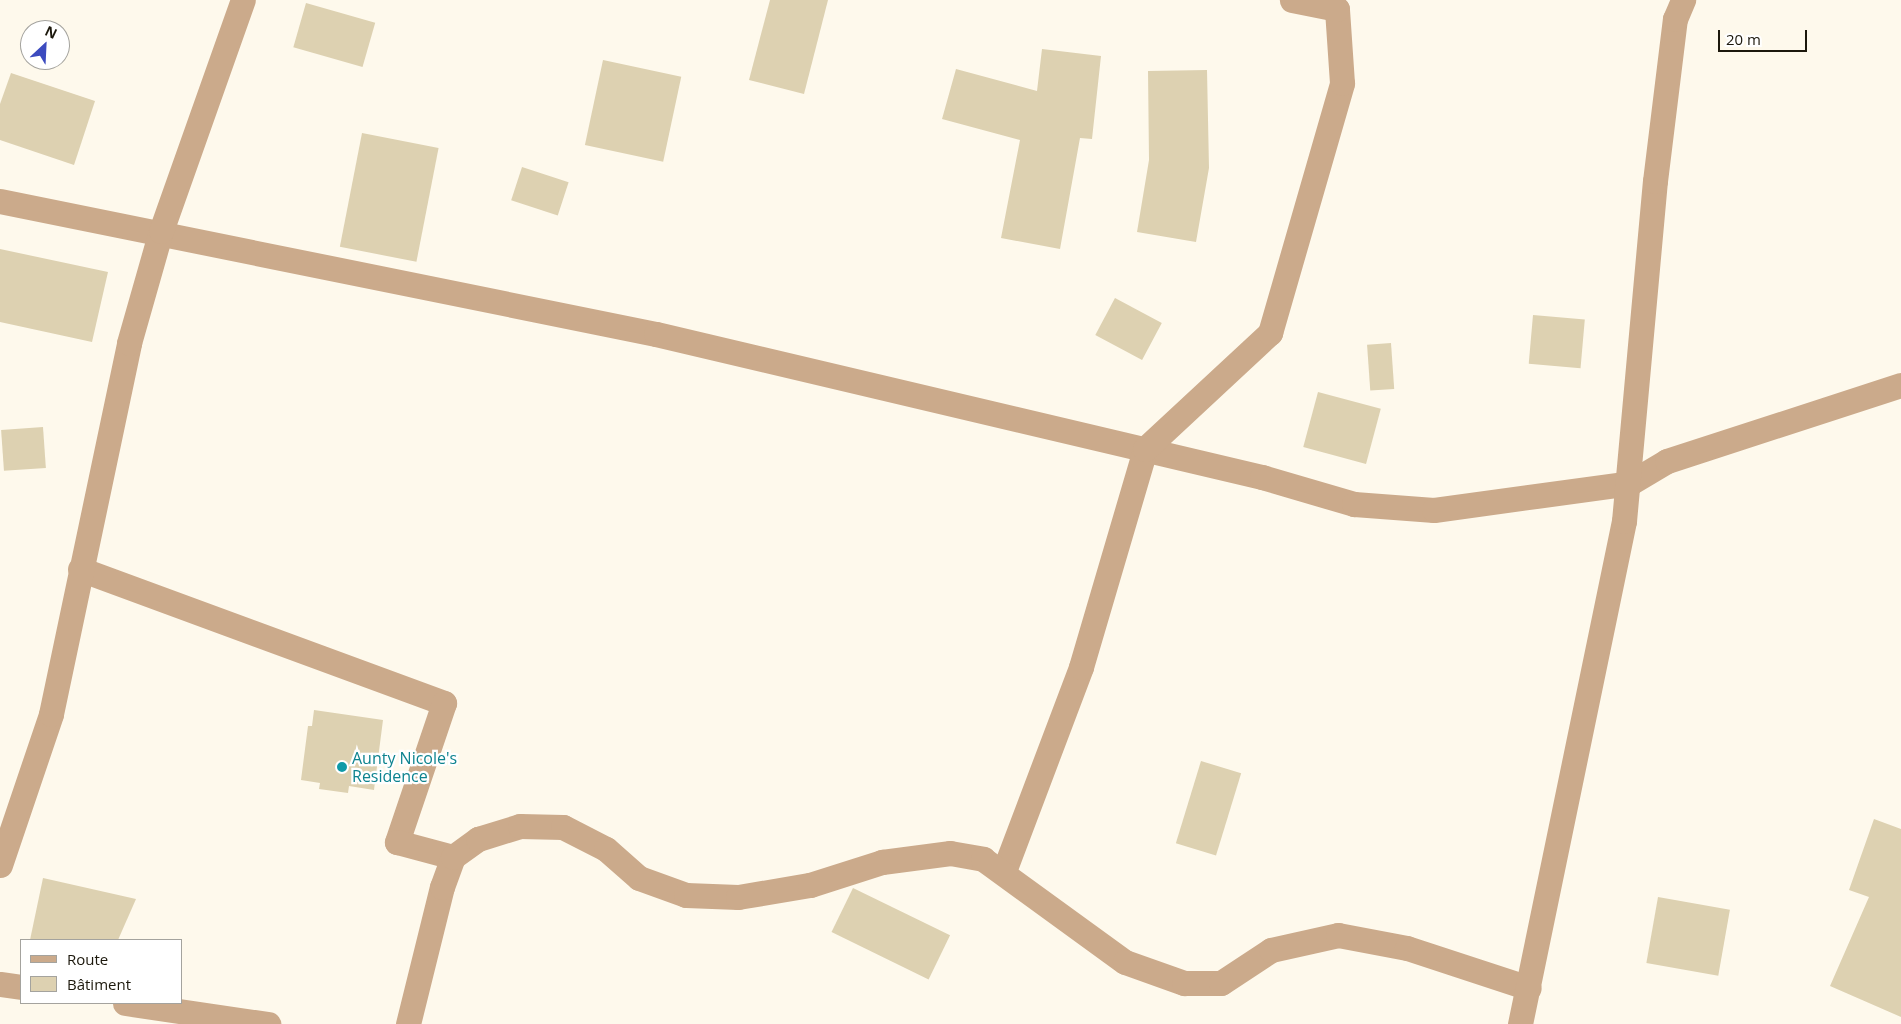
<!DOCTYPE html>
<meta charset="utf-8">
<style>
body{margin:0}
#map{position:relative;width:1901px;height:1024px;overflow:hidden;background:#fef9ec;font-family:"Open Sans",sans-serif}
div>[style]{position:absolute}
.building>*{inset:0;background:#ddd1b1;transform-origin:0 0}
.street>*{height:25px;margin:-12.5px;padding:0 12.5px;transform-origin:12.5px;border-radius:12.5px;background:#cbaa8b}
.dots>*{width:14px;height:14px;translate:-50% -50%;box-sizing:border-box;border:2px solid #fff;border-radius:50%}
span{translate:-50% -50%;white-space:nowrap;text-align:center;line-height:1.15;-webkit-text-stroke:4.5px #fff;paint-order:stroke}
.culture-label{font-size:16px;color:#0d838f}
.left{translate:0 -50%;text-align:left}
.legend{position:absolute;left:20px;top:939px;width:162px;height:65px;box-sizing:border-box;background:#fff;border:1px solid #a4a39e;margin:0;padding:6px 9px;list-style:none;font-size:15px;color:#1c180c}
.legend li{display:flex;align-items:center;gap:10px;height:25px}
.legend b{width:25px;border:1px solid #a4a39e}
.north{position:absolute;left:20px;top:20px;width:50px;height:50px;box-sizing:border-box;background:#fff;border:1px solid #a4a39e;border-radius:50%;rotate:25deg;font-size:14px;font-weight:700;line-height:20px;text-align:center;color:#1c180c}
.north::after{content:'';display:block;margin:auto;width:18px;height:22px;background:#3c4bbf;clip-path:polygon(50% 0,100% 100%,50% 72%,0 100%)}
.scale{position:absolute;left:1718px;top:30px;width:89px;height:22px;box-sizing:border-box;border:2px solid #1c180c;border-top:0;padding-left:6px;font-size:15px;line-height:18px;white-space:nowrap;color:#1c180c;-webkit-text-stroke:4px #fff;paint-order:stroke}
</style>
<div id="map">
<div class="building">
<i style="clip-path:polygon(770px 0,828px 0,804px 94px,749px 80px)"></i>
<i style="left:306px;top:3px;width:72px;height:46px;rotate:16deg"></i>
<i style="clip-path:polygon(1042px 49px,1101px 56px,1092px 139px,1080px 138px,1060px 249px,1001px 238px,1020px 140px,942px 119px,956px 69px,1037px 91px)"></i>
<i style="left:603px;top:60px;width:80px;height:87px;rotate:12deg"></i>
<i style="clip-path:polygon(1207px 70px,1209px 168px,1196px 242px,1137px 232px,1149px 160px,1148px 71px)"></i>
<i style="clip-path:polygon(11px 73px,95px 101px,74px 165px,0 140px,0 104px)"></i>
<i style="left:362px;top:133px;width:78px;height:116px;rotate:11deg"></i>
<i style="left:522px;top:167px;width:49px;height:35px;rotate:18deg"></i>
<i style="clip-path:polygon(0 249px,108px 272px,92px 342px,0 322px)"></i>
<i style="left:1115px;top:298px;width:53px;height:42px;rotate:28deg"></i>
<i style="left:1533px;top:315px;width:52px;height:49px;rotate:5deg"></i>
<i style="left:1391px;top:343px;width:46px;height:24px;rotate:86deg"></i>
<i style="left:1318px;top:392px;width:65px;height:57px;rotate:15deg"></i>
<i style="left:43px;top:427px;width:41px;height:42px;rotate:86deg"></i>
<i style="clip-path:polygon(314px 710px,383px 720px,374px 790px,349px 786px,348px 793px,319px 789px,320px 783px,301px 780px,308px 726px,312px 726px)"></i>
<i style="left:1201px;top:761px;width:42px;height:86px;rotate:17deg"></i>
<i style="clip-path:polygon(1874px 819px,1901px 829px,1901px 1017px,1830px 986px,1869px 897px,1849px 890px)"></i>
<i style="clip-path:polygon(43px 878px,136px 899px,118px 940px,30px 940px)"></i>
<i style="left:853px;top:888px;width:108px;height:49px;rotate:26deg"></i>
<i style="left:1658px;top:897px;width:73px;height:67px;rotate:10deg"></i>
</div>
<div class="street">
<i style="left:0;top:201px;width:669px;rotate:11.46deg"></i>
<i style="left:656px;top:334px;width:623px;rotate:13.28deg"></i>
<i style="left:1262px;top:477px;width:96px;rotate:16.4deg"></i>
<i style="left:1354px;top:504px;width:80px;rotate:4.3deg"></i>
<i style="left:1434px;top:510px;width:198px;rotate:-7.8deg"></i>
<i style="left:1630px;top:483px;width:43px;rotate:-30.7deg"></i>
<i style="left:1667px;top:461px;width:246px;rotate:-18deg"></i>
<i style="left:80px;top:569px;width:388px;rotate:20.2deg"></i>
<i style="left:444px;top:703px;width:147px;rotate:108.7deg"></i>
<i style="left:397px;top:842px;width:58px;rotate:15deg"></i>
<i style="left:0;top:865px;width:159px;rotate:-71.3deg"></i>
<i style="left:51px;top:714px;width:379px;rotate:-78.1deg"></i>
<i style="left:129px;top:343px;width:116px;rotate:-74.1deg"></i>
<i style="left:161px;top:231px;width:245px;rotate:-70.5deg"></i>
<i style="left:1004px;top:871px;width:218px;rotate:-69.3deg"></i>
<i style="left:1081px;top:667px;width:227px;rotate:-73.6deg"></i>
<i style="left:1145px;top:449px;width:171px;rotate:-42.9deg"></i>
<i style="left:1270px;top:333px;width:260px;rotate:-73.9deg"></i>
<i style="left:1342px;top:83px;width:74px;rotate:-93.9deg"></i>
<i style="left:1337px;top:9px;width:46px;rotate:-168.7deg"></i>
<i style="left:0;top:984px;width:21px;rotate:8deg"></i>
<i style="left:125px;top:1003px;width:145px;rotate:8.4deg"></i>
<i style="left:408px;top:1024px;width:141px;rotate:-76.1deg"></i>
<i style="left:442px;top:887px;width:32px;rotate:-70deg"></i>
<i style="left:453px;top:857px;width:31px;rotate:-36deg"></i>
<i style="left:478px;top:839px;width:44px;rotate:-17.2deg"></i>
<i style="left:520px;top:826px;width:43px;rotate:1.3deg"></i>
<i style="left:563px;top:827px;width:48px;rotate:27.1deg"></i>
<i style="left:606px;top:849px;width:44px;rotate:41.3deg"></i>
<i style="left:639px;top:878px;width:50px;rotate:19.9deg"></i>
<i style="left:686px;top:895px;width:52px;rotate:2.2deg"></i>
<i style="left:738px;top:897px;width:73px;rotate:-9.5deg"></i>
<i style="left:810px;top:885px;width:76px;rotate:-17.7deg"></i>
<i style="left:882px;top:862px;width:69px;rotate:-7.5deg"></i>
<i style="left:950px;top:853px;width:34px;rotate:10deg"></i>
<i style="left:983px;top:859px;width:175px;rotate:36deg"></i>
<i style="left:1125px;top:962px;width:63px;rotate:19.6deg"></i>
<i style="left:1184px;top:983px;width:37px"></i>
<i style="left:1221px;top:983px;width:60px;rotate:-33.4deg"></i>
<i style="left:1271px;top:950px;width:69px;rotate:-12.6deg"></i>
<i style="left:1338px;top:935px;width:70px;rotate:10.7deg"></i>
<i style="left:1407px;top:948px;width:128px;rotate:18.2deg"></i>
<i style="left:1520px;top:1024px;width:514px;rotate:-78.32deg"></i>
<i style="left:1624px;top:521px;width:341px;rotate:-84.8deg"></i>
<i style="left:1655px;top:181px;width:163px;rotate:-83deg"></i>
<i style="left:1675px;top:19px;width:21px;rotate:-67deg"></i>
</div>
<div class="dots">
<i style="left:342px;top:767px;background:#0f9aa8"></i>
</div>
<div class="culture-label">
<span class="left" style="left:352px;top:767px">Aunty Nicole's<br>Residence</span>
</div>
<ul class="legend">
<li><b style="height:6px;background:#cbaa8b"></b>Route</li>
<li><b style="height:14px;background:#ddd1b1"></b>Bâtiment</li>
</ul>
<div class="north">N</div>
<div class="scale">20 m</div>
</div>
